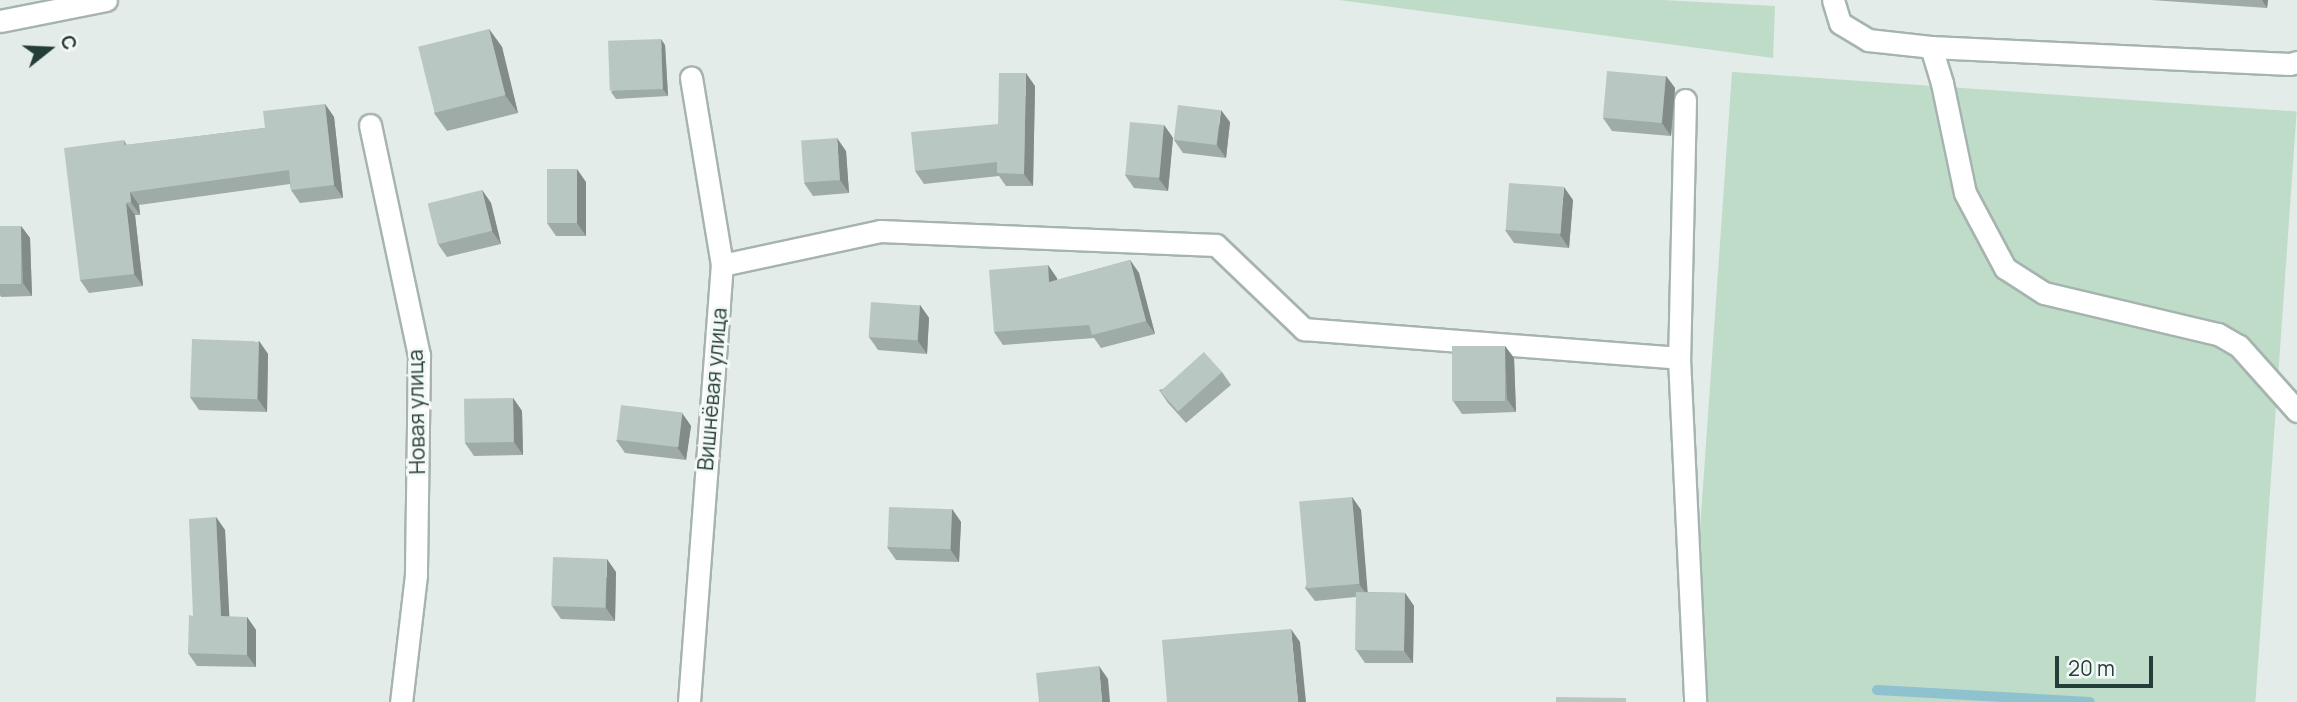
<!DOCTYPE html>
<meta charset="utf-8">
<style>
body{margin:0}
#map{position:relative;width:2297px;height:702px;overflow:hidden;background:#e3ece9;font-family:Manrope,sans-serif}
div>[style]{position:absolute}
.green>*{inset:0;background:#bedcc7;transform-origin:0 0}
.stream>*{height:10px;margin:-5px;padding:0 5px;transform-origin:5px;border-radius:5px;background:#8ec2cf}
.roads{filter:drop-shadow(2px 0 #a6b4b0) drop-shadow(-2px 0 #a6b4b0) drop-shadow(0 2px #a6b4b0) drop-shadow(0 -2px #a6b4b0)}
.minor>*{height:21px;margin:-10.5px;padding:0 10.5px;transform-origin:10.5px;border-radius:10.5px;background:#fff}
.wall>*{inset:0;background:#9faba7}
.shaded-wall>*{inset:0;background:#828b88}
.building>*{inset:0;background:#b9c7c2;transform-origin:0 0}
span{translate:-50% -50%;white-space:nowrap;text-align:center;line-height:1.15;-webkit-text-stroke:6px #f4f9f7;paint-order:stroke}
.street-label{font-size:21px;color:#243d38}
.north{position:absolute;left:14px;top:14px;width:70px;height:70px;-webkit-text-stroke:5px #f4f9f7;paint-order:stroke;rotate:72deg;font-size:19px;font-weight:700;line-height:28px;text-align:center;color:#243d38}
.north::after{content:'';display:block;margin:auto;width:24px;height:32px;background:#243d38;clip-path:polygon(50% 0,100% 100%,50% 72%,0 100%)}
.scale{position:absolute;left:2055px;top:656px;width:98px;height:32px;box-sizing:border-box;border:4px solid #243d38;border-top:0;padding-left:9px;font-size:21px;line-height:24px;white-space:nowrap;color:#243d38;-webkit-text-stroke:5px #f4f9f7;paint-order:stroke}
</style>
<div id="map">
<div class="green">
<i style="clip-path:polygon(1339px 0,1662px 0,1775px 6px,1773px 58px)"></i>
<i style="left:1732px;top:72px;width:566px;height:630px;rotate:4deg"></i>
</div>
<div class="stream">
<i style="left:1877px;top:690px;width:213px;rotate:3.2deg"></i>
</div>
<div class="roads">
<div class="minor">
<i style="left:1833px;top:0;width:24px;rotate:73deg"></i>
<i style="left:1840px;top:23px;width:33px;rotate:31deg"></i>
<i style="left:1868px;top:40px;width:63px;rotate:6.3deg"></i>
<i style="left:1931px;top:47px;width:359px;rotate:2.7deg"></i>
<i style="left:2290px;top:64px;width:7px;rotate:-16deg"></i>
<i style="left:0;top:21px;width:108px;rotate:-11.2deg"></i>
<i style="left:1931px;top:47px;width:38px;rotate:73deg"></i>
<i style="left:1942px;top:83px;width:112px;rotate:78.2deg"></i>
<i style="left:1965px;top:193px;width:85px;rotate:61.9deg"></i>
<i style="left:2005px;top:268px;width:46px;rotate:32.7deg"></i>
<i style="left:2044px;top:293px;width:179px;rotate:13.3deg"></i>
<i style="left:2218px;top:334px;width:24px;rotate:30deg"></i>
<i style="left:2239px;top:346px;width:87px;rotate:48.3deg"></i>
<i style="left:1685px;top:100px;width:258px;rotate:91.3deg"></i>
<i style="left:1679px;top:358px;width:344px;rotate:87.3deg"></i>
<i style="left:370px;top:125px;width:235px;rotate:78deg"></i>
<i style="left:419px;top:355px;width:220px;rotate:90.8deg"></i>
<i style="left:416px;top:575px;width:128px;rotate:96.7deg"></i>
<i style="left:722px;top:265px;width:162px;rotate:-12.1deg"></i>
<i style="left:880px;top:231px;width:336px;rotate:2.4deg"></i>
<i style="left:1216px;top:245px;width:122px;rotate:43.7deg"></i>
<i style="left:1304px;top:329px;width:376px;rotate:4.4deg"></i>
<i style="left:689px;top:702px;width:438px;rotate:-85.7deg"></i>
<i style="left:722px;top:265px;width:190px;rotate:-99.4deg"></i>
</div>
</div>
<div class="wall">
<i style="clip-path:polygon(2151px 0,2268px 0,2267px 8px)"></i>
<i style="clip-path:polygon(489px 29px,502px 47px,518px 113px,447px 131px,434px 113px)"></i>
<i style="clip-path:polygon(665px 45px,668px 96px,616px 99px,611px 92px)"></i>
<i style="clip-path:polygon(1666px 76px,1675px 88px,1671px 136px,1612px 131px,1603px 118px)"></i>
<i style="clip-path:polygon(1035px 86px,1033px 186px,1006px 186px,999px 176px,924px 184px,915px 171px,998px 124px)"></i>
<i style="clip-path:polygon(325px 104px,334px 117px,343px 198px,300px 203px,291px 190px,290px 184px,139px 205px,140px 215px,135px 215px,143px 286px,89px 293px,80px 280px,124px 140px,127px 145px,265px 128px)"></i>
<i style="clip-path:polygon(1230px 122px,1226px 158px,1183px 153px,1174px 140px)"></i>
<i style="clip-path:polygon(1164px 125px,1173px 138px,1168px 191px,1134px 188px,1125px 175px)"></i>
<i style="clip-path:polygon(846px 151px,849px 193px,813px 196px,804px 183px)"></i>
<i style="clip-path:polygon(586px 182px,586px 236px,556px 236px,547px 223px)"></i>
<i style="clip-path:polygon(482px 190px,491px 203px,501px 244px,447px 257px,438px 244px)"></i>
<i style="clip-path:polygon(1573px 200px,1569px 248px,1514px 243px,1505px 230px)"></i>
<i style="clip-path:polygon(0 226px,21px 226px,30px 238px,32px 296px,1px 297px,0 295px)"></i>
<i style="clip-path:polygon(1130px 260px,1139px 273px,1155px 334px,1101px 348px,1094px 338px,1003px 345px,994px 332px,1048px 265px,1057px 280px)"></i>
<i style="clip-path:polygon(920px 305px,929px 318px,927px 354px,878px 350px,869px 337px)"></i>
<i style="clip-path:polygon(259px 341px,268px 354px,267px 412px,199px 410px,190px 397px)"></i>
<i style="clip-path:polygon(1505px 346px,1514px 358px,1516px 412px,1462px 414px,1453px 401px)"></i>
<i style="clip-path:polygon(1222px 372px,1231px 385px,1186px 423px,1168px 403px,1159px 390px)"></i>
<i style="clip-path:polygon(513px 398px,522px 411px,523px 455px,474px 456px,465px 443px)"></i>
<i style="clip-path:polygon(682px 413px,691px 426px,686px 460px,625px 453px,616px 440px)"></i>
<i style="clip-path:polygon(1352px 497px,1361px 510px,1367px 592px,1405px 593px,1414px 606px,1413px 663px,1365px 663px,1356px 650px,1356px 597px,1315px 601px,1305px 588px)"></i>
<i style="clip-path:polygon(952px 509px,961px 522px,959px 562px,896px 560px,887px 547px)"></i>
<i style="clip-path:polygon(216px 517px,225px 530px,229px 617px,247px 617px,256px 630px,256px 667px,197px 666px,188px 653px,193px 616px)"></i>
<i style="clip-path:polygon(616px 572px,615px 621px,561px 619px,552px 606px)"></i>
</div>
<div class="shaded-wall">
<i style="clip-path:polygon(2262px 0,2268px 0,2267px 8px)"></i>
<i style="clip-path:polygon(489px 29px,502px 47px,518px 113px,505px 95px)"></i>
<i style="clip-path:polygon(661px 39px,665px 45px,668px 96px,663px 89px)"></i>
<i style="clip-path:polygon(1026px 73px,1035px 86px,1033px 186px,1024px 174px)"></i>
<i style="clip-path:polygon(1666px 76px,1675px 88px,1671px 136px,1662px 123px)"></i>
<i style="clip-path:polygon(325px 104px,334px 117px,343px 198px,334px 185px)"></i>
<i style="clip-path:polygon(1221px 110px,1230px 122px,1226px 158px,1217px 145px)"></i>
<i style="clip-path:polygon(1164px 125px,1173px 138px,1168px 191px,1159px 179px)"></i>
<i style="clip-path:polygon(837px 138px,846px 151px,849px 193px,840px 180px)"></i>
<i style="clip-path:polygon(577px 169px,586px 182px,586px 236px,577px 223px)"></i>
<i style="clip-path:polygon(1564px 187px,1573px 200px,1569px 248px,1560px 235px)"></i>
<i style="clip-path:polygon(482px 190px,491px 203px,501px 244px,492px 231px)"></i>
<i style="clip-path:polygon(130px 192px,139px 205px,140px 215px,131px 202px)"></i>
<i style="clip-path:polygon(126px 203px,135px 215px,143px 286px,134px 274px)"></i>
<i style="clip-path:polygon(21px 226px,30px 238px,32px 296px,23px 283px)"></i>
<i style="clip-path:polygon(1130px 260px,1139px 273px,1155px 334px,1146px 321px)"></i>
<i style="clip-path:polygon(1048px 265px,1057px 278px,1058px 295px,1049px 282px)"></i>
<i style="clip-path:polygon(920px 305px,929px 318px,927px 354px,918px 341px)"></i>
<i style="clip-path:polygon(259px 341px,268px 354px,267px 412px,258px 399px)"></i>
<i style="clip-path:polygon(1505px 346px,1514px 358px,1516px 412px,1507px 399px)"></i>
<i style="clip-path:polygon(513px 398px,522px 411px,523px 455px,514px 442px)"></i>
<i style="clip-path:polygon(682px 413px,691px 426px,686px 460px,677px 447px)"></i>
<i style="clip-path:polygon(1352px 497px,1361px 510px,1368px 596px,1359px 584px)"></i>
<i style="clip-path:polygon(952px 509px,961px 522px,959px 562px,950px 549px)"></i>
<i style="clip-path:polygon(216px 517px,225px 530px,230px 629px,221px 616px)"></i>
<i style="clip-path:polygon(607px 559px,616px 572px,615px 621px,606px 608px)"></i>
<i style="clip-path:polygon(1405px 593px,1414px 606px,1413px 663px,1404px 651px)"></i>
<i style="clip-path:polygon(247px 617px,256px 630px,256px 667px,247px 655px)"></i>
<i style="clip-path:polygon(1291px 629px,1300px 642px,1306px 702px,1298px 702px)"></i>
<i style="clip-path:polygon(1099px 666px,1108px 679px,1110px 702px,1102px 702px)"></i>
</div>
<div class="building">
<i style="left:489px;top:29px;width:68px;height:73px;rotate:76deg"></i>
<i style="left:661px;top:39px;width:50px;height:53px;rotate:88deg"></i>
<i style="left:1607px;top:71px;width:59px;height:47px;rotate:5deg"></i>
<i style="clip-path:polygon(999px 73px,1026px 73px,1024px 174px,997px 173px,997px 162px,915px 171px,911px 132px,998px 124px)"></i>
<i style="clip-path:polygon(325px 104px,334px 185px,291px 190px,289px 170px,130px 192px,131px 202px,126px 203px,134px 274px,80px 280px,64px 148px,124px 140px,124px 145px,265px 128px,263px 111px)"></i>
<i style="left:1178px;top:105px;width:43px;height:35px;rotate:7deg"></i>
<i style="left:1130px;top:122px;width:34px;height:53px;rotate:5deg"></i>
<i style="left:837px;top:138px;width:42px;height:36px;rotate:86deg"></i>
<i style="left:547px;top:169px;width:30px;height:54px"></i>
<i style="left:1509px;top:183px;width:55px;height:47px;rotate:4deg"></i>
<i style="left:482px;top:190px;width:42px;height:56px;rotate:76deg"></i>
<i style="left:0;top:226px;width:21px;height:58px"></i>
<i style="clip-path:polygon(1130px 260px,1146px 321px,1092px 335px,1089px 325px,994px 332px,989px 270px,1048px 265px,1049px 282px)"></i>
<i style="left:871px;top:302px;width:49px;height:35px;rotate:4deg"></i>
<i style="left:192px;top:339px;width:67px;height:58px;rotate:2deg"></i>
<i style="left:1452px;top:346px;width:53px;height:55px"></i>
<i style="left:1204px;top:352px;width:27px;height:59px;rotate:48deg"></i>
<i style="left:513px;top:398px;width:44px;height:49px;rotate:89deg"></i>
<i style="left:621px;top:405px;width:62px;height:35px;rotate:7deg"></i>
<i style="left:1352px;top:497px;width:87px;height:53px;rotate:85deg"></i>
<i style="left:889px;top:507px;width:63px;height:40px;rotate:2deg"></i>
<i style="clip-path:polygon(216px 517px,221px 616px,247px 617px,247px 655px,188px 653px,189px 615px,193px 616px,189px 519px)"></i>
<i style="left:553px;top:557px;width:54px;height:49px;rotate:2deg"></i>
<i style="left:1356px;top:592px;width:49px;height:58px;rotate:1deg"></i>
<i style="clip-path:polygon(1291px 629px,1298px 702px,1167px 702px,1162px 640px)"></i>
<i style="clip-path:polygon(1099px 666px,1102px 702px,1039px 702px,1036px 673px)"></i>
<i style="clip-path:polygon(1556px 697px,1626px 698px,1626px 702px,1556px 702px)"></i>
</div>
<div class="street-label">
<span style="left:712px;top:389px;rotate:-85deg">Вишнёвая улица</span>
<span style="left:416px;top:412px;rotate:-91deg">Новая улица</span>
</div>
<div class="north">С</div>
<div class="scale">20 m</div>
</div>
